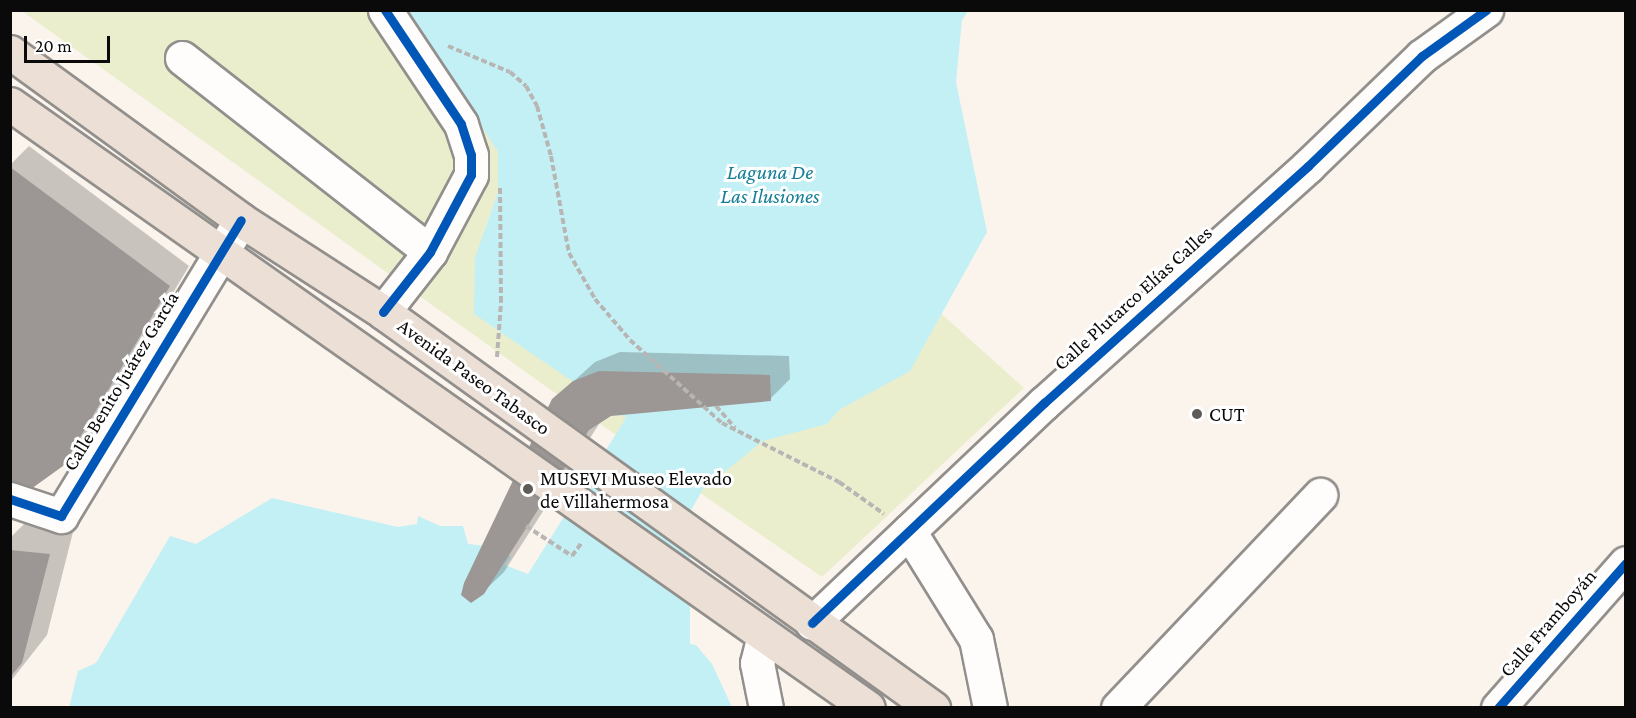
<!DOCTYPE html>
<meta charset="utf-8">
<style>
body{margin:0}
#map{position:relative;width:1636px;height:718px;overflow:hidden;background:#faf4ed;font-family:"Crimson Pro",serif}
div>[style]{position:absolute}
.green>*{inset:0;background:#eaeecd}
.water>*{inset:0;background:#c3f0f4}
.shadow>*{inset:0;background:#0003}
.building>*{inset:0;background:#9c9794}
.path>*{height:4px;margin-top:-2px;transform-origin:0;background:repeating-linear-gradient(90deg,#b7b6b5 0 6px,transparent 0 9px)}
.roads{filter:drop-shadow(2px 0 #928f8c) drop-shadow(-2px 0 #928f8c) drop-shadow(0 2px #928f8c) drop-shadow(0 -2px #928f8c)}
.minor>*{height:33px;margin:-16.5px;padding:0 16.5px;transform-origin:16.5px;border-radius:16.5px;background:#fefdfc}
.major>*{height:33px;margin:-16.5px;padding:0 16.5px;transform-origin:16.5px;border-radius:16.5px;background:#ece0d6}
.cycleway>*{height:9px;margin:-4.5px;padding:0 4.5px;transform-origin:4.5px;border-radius:4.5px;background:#0057b8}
.dots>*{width:16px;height:16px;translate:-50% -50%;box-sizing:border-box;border:3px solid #fff;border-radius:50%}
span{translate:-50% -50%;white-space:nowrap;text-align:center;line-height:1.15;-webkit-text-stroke:6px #fff;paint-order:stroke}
.street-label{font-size:20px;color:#0a0a0a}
.poi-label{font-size:20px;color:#0a0a0a}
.left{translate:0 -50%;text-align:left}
.water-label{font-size:21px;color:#137e95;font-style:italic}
.frame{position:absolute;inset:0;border:12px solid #0a0a0a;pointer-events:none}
.scale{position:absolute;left:24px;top:36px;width:86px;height:27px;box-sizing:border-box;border:3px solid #0a0a0a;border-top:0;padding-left:8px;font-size:18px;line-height:21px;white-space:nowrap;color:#0a0a0a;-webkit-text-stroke:4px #fff;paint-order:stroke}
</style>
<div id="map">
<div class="green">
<i style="clip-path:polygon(22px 11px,459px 11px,927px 301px,1024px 388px,822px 577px,548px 388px)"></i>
</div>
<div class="water">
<i style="clip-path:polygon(409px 11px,968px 11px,962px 20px,956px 82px,987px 232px,910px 371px,839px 410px,827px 424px,763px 441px,703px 489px,690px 512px,690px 644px,696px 645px,712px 664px,732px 707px,69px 708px,78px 671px,96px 663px,170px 536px,196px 544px,272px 498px,398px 527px,417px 524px,418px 516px,440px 526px,463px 526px,468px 544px,486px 546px,511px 557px,505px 565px,528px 574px,626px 418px,474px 314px,475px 258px,498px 192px,498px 152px)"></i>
</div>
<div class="shadow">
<i style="clip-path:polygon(29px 146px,189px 266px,83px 444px,62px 465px,10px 480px,10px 165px)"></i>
<i style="clip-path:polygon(620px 352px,789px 356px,790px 379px,770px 399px,611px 415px,601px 421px,504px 572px,483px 592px,553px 400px,595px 362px)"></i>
<i style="clip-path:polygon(25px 523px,74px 528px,47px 635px,10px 682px,10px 538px)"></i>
</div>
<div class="building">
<i style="clip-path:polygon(10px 167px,170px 286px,63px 466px,31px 489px,10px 482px)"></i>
<i style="clip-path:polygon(599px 371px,770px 375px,771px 401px,611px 416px,589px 430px,484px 594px,471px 603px,461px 595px,464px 583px,552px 399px,573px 381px)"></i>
<i style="clip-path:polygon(10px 550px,50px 554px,22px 663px,10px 677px)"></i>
</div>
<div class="path">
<i style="left:448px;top:46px;width:67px;rotate:22.8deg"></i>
<i style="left:510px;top:72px;width:21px;rotate:41deg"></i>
<i style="left:526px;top:86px;width:23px;rotate:61deg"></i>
<i style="left:537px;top:106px;width:52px;rotate:74.4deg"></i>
<i style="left:551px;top:156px;width:99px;rotate:79.5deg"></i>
<i style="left:569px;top:253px;width:53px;rotate:60.5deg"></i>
<i style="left:595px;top:299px;width:54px;rotate:49.5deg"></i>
<i style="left:630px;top:340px;width:124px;rotate:42.1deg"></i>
<i style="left:722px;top:423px;width:131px;rotate:26.8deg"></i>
<i style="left:839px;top:482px;width:55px;rotate:35.4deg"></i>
<i style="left:497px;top:357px;width:55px;rotate:-85.8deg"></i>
<i style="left:501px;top:302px;width:114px;rotate:-90.5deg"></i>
<i style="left:716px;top:406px;width:29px;rotate:49deg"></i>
<i style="left:526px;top:526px;width:55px;rotate:33.1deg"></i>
<i style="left:572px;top:556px;width:17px;rotate:-54deg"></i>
</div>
<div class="roads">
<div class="minor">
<i style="left:182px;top:58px;width:315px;rotate:38deg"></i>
<i style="left:383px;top:312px;width:76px;rotate:-51.9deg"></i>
<i style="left:430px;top:252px;width:87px;rotate:-62deg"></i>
<i style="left:471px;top:175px;width:20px;rotate:-90deg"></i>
<i style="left:471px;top:155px;width:33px;rotate:-108deg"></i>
<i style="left:461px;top:124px;width:137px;rotate:-123.7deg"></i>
<i style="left:10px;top:499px;width:54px;rotate:18.4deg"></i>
<i style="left:61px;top:516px;width:346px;rotate:-58.7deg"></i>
<i style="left:909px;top:531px;width:127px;rotate:58.2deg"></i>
<i style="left:976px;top:639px;width:70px;rotate:78.5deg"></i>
<i style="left:812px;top:623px;width:320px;rotate:-43.5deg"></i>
<i style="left:1044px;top:403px;width:355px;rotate:-41.9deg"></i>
<i style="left:1308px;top:166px;width:158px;rotate:-44deg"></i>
<i style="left:1422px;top:56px;width:79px;rotate:-35.7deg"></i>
<i style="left:764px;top:635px;width:29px;rotate:104deg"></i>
<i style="left:757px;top:663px;width:46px;rotate:78.7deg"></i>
<i style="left:1118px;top:708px;width:294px;rotate:-46.5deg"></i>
<i style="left:1498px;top:708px;width:193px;rotate:-48.6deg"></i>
</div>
<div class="major">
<i style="left:10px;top:52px;width:286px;rotate:36deg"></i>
<i style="left:241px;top:220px;width:169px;rotate:32.9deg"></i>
<i style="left:383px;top:312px;width:678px;rotate:35.75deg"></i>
<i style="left:10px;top:104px;width:1049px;rotate:35.14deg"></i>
</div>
</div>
<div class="cycleway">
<i style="left:383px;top:312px;width:76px;rotate:-51.9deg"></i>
<i style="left:430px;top:252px;width:87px;rotate:-62deg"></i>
<i style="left:471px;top:175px;width:20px;rotate:-90deg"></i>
<i style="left:471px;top:155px;width:33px;rotate:-108deg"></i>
<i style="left:461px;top:124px;width:137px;rotate:-123.7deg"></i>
<i style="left:10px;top:499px;width:54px;rotate:18.4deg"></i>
<i style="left:61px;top:516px;width:346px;rotate:-58.7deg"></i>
<i style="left:812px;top:623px;width:320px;rotate:-43.5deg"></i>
<i style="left:1044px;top:403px;width:355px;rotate:-41.9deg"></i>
<i style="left:1308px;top:166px;width:158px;rotate:-44deg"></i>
<i style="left:1422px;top:56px;width:79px;rotate:-35.7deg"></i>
<i style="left:1498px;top:708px;width:193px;rotate:-48.6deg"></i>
</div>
<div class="dots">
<i style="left:1197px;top:414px;background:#5e5c59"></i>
<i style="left:528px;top:489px;background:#5e5c59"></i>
</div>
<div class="street-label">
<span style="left:1133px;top:298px;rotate:-42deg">Calle Plutarco Elías Calles</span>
<span style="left:474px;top:377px;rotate:36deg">Avenida Paseo Tabasco</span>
<span style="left:121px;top:381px;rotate:-59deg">Calle Benito Juárez García</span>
<span style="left:1548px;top:623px;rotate:-49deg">Calle Framboyán</span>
</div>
<div class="poi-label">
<span class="left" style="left:1209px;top:414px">CUT</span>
<span class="left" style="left:540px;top:490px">MUSEVI Museo Elevado<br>de Villahermosa</span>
</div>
<div class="water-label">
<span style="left:770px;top:184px">Laguna De<br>Las Ilusiones</span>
</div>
<div class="frame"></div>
<div class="scale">20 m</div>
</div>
